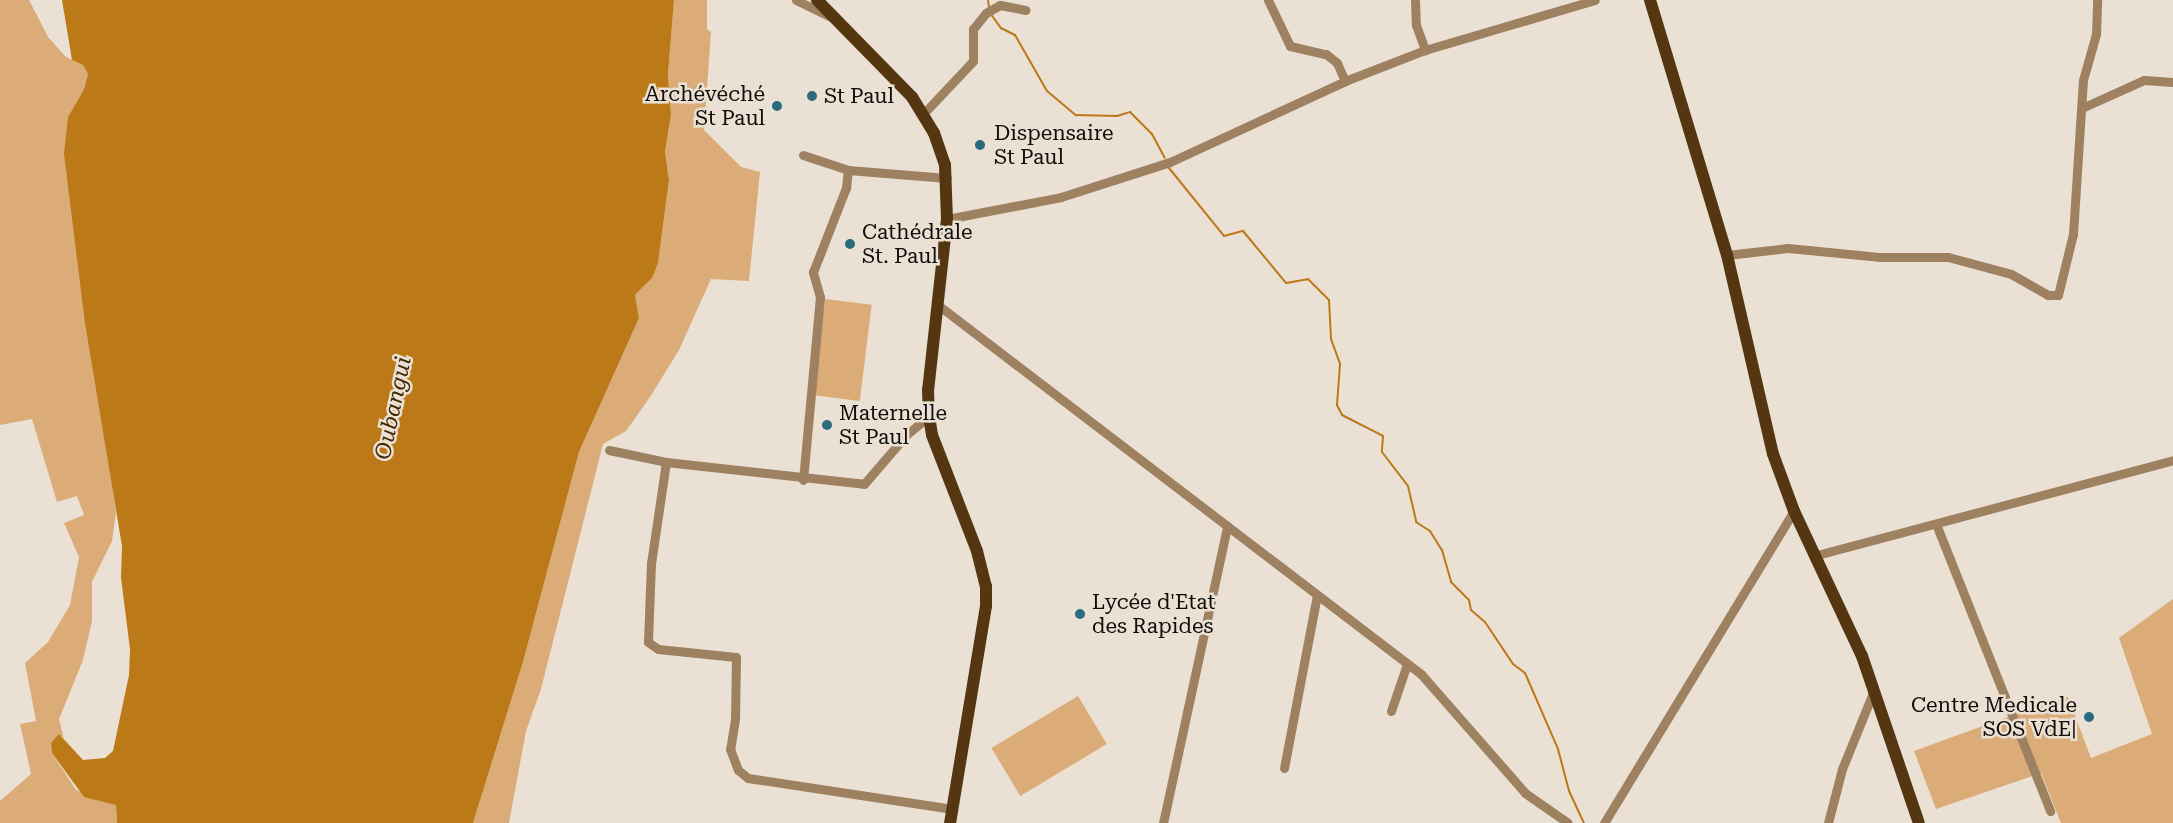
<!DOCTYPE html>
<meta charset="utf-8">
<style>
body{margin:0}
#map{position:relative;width:2173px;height:823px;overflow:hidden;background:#ebe0d4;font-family:"Roboto Serif",serif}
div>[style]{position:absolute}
.green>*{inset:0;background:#dbac78;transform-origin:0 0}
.water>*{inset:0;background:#bb7918}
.stream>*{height:2px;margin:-1px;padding:0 1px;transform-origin:1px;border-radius:1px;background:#bb7918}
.minor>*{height:9px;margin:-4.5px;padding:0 4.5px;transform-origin:4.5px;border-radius:4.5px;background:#9e8160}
.major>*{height:12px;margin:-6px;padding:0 6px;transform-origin:6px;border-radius:6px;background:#543711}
.dots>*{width:16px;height:16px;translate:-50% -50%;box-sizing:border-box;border:3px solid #ebe0d4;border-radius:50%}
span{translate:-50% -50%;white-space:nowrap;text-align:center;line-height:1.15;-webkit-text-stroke:5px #ebe0d4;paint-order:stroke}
.poi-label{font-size:21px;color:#110d09}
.right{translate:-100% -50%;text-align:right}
.left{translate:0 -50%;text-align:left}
.water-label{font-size:22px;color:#412600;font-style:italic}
</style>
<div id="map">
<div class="green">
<i style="clip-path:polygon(0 0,29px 0,48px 37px,66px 57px,83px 65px,88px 74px,84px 89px,68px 117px,66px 170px,116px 512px,112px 541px,92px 582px,92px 621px,83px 660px,59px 719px,64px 739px,62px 736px,51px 743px,52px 753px,76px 790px,116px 805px,117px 823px,0 823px,0 801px,31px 774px,20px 724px,36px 721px,25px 663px,48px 642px,70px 605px,79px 557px,64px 523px,84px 515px,77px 496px,57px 502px,32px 419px,0 425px)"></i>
<i style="clip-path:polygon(674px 0,707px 0,707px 29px,711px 32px,704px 130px,741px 167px,760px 172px,749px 281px,711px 279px,679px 350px,650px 397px,626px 431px,603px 444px,541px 689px,526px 731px,509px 823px,473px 823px,523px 662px,579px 452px,639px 318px,635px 295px,648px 282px,658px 263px,669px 180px,665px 152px,671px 115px,668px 74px)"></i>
<i style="left:825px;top:299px;width:47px;height:97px;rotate:7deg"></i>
<i style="clip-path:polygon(2173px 599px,2173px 823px,2061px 823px,2041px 773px,1936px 809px,1914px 751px,2013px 715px,2068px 697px,2091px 758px,2152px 734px,2119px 638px)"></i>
<i style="left:1078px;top:696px;width:56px;height:101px;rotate:59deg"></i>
</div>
<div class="water">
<i style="clip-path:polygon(62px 0,674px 0,668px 74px,671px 115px,665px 152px,669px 180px,658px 263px,652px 278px,635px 295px,639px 318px,579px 452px,523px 662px,473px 823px,117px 823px,116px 805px,84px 797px,52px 753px,51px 743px,59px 734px,83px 760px,105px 758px,113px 751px,129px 675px,130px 649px,121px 578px,122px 546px,85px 323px,64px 154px,68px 117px,84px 89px,88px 74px,83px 65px,72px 60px)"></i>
</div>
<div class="stream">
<i style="left:988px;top:0;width:7px;rotate:82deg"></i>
<i style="left:990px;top:13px;width:19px;rotate:54deg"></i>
<i style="left:1001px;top:28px;width:16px;rotate:27deg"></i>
<i style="left:1015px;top:35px;width:64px;rotate:60.3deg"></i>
<i style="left:1047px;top:91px;width:38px;rotate:40deg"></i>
<i style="left:1076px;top:115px;width:41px;rotate:1.4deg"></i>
<i style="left:1117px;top:116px;width:14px;rotate:-17deg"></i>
<i style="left:1130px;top:112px;width:31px;rotate:45deg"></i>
<i style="left:1152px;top:134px;width:27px;rotate:62deg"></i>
<i style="left:1169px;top:168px;width:87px;rotate:51deg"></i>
<i style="left:1224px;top:236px;width:20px;rotate:-15deg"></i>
<i style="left:1243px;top:231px;width:67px;rotate:50.4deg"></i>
<i style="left:1286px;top:283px;width:22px;rotate:-10deg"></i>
<i style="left:1308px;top:279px;width:30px;rotate:45deg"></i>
<i style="left:1329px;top:300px;width:39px;rotate:87deg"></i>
<i style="left:1331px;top:339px;width:27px;rotate:70deg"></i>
<i style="left:1340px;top:364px;width:41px;rotate:94.2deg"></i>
<i style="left:1337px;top:405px;width:11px;rotate:63deg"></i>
<i style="left:1342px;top:415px;width:46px;rotate:27.1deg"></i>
<i style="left:1383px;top:436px;width:16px;rotate:94deg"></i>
<i style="left:1382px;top:452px;width:43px;rotate:52.6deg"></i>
<i style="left:1408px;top:486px;width:37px;rotate:77deg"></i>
<i style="left:1416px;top:522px;width:17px;rotate:33deg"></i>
<i style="left:1430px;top:531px;width:22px;rotate:58deg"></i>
<i style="left:1442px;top:550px;width:33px;rotate:74deg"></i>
<i style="left:1451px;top:582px;width:25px;rotate:45deg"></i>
<i style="left:1469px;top:600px;width:10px;rotate:79deg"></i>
<i style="left:1471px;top:610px;width:18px;rotate:41deg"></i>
<i style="left:1485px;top:622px;width:50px;rotate:56.3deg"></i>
<i style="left:1513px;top:664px;width:15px;rotate:37deg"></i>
<i style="left:1525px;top:673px;width:83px;rotate:66.5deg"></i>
<i style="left:1558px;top:749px;width:43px;rotate:75.3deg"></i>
<i style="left:1569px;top:791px;width:35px;rotate:65deg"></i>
</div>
<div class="minor">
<i style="left:796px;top:0;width:37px;rotate:26deg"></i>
<i style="left:1268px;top:0;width:51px;rotate:64.4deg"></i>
<i style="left:1290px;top:46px;width:37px;rotate:13deg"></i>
<i style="left:1326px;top:54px;width:14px;rotate:39deg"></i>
<i style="left:1337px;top:63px;width:20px;rotate:66deg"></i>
<i style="left:1415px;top:0;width:25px;rotate:88deg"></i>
<i style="left:1416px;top:25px;width:27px;rotate:70deg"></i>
<i style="left:2084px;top:107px;width:66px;rotate:-24.2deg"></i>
<i style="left:2144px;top:80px;width:29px;rotate:4deg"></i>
<i style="left:924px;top:113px;width:71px;rotate:-46.7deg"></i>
<i style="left:973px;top:61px;width:32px;rotate:-90deg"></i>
<i style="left:973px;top:29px;width:21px;rotate:-51deg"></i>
<i style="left:986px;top:13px;width:16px;rotate:-30deg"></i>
<i style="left:1000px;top:5px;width:26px;rotate:11deg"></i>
<i style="left:803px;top:155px;width:47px;rotate:18.4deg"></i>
<i style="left:848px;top:170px;width:99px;rotate:4.6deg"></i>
<i style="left:947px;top:219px;width:116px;rotate:-10.9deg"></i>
<i style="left:1061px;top:197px;width:114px;rotate:-17.8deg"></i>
<i style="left:1170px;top:162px;width:193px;rotate:-24.8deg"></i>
<i style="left:1345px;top:81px;width:86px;rotate:-21.2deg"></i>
<i style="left:1425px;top:50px;width:177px;rotate:-16.4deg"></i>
<i style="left:1727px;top:255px;width:61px;rotate:-6.5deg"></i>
<i style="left:1788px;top:248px;width:91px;rotate:5.6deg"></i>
<i style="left:1879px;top:257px;width:69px"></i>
<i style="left:1948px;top:257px;width:65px;rotate:15.1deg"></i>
<i style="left:2011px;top:274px;width:43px;rotate:29.6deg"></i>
<i style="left:2048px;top:295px;width:10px"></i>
<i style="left:2058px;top:295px;width:63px;rotate:-76.2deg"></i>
<i style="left:2073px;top:234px;width:154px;rotate:-86.3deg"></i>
<i style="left:2083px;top:80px;width:48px;rotate:-74.2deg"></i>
<i style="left:2096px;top:34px;width:34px;rotate:-88deg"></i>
<i style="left:938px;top:305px;width:608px;rotate:37.38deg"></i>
<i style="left:1421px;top:674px;width:158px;rotate:48.8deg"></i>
<i style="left:1525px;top:793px;width:52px;rotate:34.9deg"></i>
<i style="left:609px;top:450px;width:58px;rotate:11.9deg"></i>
<i style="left:666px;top:462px;width:199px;rotate:6.3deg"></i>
<i style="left:864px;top:484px;width:66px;rotate:-49.3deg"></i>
<i style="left:907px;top:434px;width:28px;rotate:-39deg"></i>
<i style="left:666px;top:462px;width:102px;rotate:98.4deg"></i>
<i style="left:651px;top:563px;width:79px;rotate:92.2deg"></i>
<i style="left:648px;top:642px;width:12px;rotate:35deg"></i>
<i style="left:658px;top:649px;width:78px;rotate:5.9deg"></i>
<i style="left:736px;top:657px;width:62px;rotate:90.9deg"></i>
<i style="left:735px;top:719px;width:30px;rotate:99deg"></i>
<i style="left:730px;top:749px;width:22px;rotate:69deg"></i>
<i style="left:738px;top:770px;width:13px;rotate:39deg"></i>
<i style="left:748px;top:778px;width:207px;rotate:8.6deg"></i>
<i style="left:803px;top:480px;width:184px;rotate:-84.7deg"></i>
<i style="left:820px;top:297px;width:26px;rotate:-106deg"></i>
<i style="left:813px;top:272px;width:90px;rotate:-68.6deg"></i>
<i style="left:846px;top:188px;width:18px;rotate:-84deg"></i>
<i style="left:1936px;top:524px;width:309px;rotate:68.3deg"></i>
<i style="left:1817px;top:555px;width:368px;rotate:-14.9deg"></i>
<i style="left:1391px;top:711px;width:50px;rotate:-71.2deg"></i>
<i style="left:1284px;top:768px;width:176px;rotate:-79.2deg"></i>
<i style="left:1163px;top:823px;width:304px;rotate:-77.8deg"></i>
<i style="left:1604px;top:823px;width:365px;rotate:-58.7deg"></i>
<i style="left:1828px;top:823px;width:56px;rotate:-75.5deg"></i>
<i style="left:1842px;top:769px;width:85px;rotate:-67.9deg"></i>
</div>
<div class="major">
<i style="left:817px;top:0;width:136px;rotate:45.6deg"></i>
<i style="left:912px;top:97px;width:42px;rotate:58.6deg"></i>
<i style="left:934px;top:133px;width:34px;rotate:71deg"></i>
<i style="left:945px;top:165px;width:54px;rotate:87.9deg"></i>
<i style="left:947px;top:219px;width:172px;rotate:96.3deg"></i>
<i style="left:928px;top:390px;width:26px;rotate:88deg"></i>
<i style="left:929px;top:416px;width:19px;rotate:81deg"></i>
<i style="left:932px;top:435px;width:124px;rotate:68.8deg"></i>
<i style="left:977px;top:551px;width:36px;rotate:76deg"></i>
<i style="left:986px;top:586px;width:20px;rotate:90deg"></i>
<i style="left:986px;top:606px;width:220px;rotate:99.4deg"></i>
<i style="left:1650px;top:0;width:266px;rotate:73.2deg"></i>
<i style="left:1727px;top:255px;width:204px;rotate:77deg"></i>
<i style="left:1773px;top:454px;width:61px;rotate:69.8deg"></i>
<i style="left:1794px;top:511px;width:160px;rotate:64.9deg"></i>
<i style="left:1862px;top:656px;width:176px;rotate:71.2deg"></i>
</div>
<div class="dots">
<i style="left:812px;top:96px;background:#2a6c7e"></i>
<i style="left:777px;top:106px;background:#2a6c7e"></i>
<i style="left:980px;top:145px;background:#2a6c7e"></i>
<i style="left:850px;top:244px;background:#2a6c7e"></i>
<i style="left:827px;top:425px;background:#2a6c7e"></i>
<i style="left:1080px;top:614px;background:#2a6c7e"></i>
<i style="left:2089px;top:717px;background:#2a6c7e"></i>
</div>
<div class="poi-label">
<span class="right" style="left:765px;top:106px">Archévéché<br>St Paul</span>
<span class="left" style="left:824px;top:96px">St Paul</span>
<span class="left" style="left:994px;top:145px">Dispensaire<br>St Paul</span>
<span class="left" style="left:862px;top:244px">Cathédrale<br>St. Paul</span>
<span class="left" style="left:839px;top:425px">Maternelle<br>St Paul</span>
<span class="left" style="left:1092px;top:614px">Lycée d'Etat<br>des Rapides</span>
<span class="right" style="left:2077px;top:717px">Centre Medicale<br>SOS VdE|</span>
</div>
<div class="water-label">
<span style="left:393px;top:408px;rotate:-78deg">Oubangui</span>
</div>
</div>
